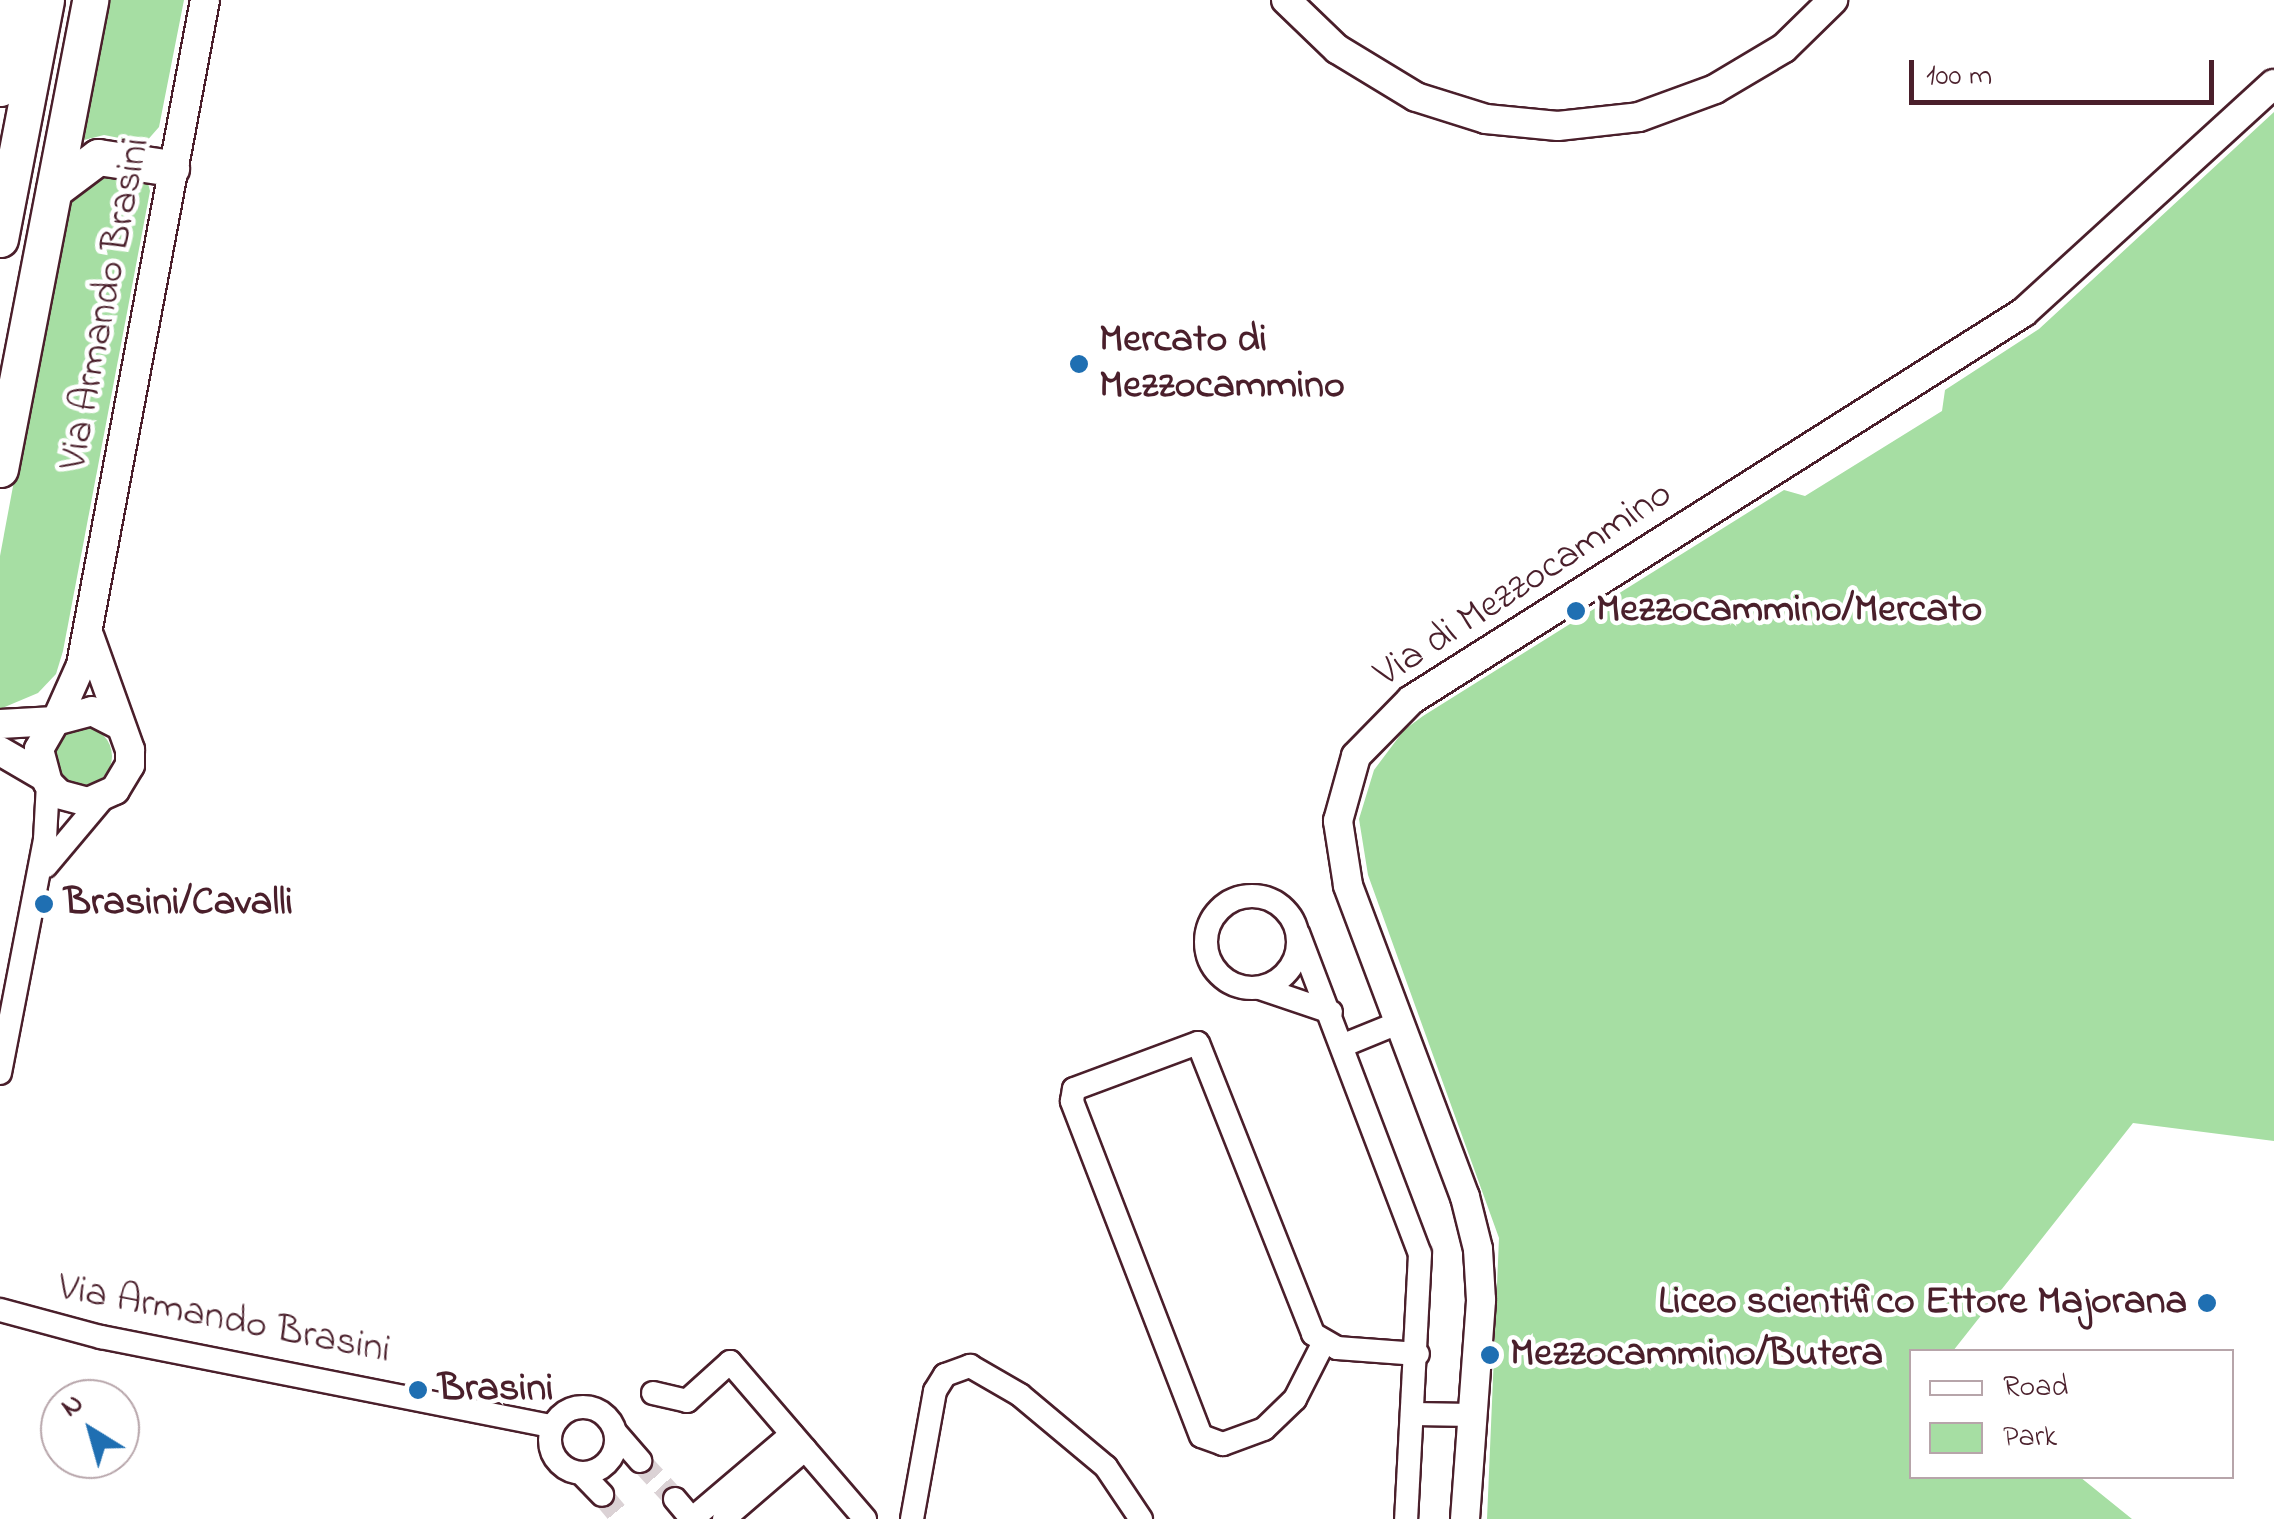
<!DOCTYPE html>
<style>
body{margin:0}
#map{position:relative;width:2274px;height:1519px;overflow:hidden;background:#fff;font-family:"Indie Flower",sans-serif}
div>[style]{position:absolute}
.green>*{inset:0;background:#a6dea3}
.round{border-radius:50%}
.minor-tunnel>*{height:22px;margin-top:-11px;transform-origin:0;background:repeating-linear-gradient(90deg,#dbd2d5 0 22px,transparent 0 33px)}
.roads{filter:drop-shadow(2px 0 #4a1f2b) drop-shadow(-2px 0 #4a1f2b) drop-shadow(0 2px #4a1f2b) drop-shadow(0 -2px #4a1f2b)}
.minor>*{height:22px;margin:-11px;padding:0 11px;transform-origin:11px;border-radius:11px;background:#fff}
.minor>.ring{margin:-11px;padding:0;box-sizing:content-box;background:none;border:22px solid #fff;border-radius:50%}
.tertiary>*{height:28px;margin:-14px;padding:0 14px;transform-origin:14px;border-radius:14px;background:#fff}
.primary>*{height:35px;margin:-17.5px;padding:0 17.5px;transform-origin:17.5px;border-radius:17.5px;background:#fff}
.trunk>*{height:35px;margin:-17.5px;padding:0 17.5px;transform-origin:17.5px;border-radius:17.5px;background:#fff}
.dots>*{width:28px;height:28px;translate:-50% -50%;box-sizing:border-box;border:5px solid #fff;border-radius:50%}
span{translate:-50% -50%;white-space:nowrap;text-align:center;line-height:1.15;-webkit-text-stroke:9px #fff;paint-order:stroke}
.street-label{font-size:40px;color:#4a1f2b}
.poi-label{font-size:40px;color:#4a1f2b;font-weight:700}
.left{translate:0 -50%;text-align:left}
.right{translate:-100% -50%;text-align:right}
.legend{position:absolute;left:1909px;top:1349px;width:325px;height:130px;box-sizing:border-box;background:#fff;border:2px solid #b7a5aa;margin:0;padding:12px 18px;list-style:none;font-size:30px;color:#4a1f2b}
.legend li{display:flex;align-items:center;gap:20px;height:50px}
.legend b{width:50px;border:2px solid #b7a5aa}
.north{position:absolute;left:40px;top:1379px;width:100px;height:100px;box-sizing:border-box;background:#fff;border:2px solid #b7a5aa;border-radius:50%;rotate:323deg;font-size:28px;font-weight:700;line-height:40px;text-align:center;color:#4a1f2b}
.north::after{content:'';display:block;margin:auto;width:35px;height:45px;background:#1f6fb2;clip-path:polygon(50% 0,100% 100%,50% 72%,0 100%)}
.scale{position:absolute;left:1909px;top:60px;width:305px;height:45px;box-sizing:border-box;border:5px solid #4a1f2b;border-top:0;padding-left:12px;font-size:30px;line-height:35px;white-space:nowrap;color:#4a1f2b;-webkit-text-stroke:8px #fff;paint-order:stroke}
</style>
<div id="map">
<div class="green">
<i style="clip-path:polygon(109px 0,184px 0,159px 127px,145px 143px,104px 135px,84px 140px)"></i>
<i style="clip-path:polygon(2274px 112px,2274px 1141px,2133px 1123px,1953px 1351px,1912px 1352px,1912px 1476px,2080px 1477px,2132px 1519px,1487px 1519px,1499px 1238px,1368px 875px,1359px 819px,1374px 770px,1404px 730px,1423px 716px,1784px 490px,1805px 496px,1942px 411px,1945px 390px,2039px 329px)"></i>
<i style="clip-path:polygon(95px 165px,147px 179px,150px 191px,63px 651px,56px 674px,38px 693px,0 709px,0 556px,68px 191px)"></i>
<i class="round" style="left:54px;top:727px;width:58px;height:58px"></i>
</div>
<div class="minor-tunnel">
<i style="left:640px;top:1461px;width:52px;rotate:47.4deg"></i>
<i style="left:602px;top:1495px;width:31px;rotate:50deg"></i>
</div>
<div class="roads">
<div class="minor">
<i style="left:46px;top:866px;width:89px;rotate:-50deg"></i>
<i class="ring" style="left:1206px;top:896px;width:70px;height:70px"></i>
<i style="left:1298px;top:933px;width:343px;rotate:69.2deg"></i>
<i style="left:1420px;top:1254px;width:265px;rotate:93deg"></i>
<i style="left:1260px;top:988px;width:75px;rotate:18.7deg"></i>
<i style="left:1344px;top:1045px;width:58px;rotate:-22.2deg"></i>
<i style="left:0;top:1073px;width:238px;rotate:-79.1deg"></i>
<i style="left:45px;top:839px;width:56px;rotate:-86.9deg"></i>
<i style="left:0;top:1310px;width:105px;rotate:15deg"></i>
<i style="left:101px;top:1337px;width:460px;rotate:11.2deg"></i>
<i style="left:1323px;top:1344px;width:62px;rotate:117deg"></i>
<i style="left:1295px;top:1399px;width:43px;rotate:135.9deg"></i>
<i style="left:1264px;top:1429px;width:44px;rotate:159.9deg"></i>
<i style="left:1223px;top:1444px;width:23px;rotate:-160deg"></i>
<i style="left:1201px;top:1436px;width:359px;rotate:-111.1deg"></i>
<i style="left:1072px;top:1101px;width:12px;rotate:-81deg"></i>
<i style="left:1074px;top:1089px;width:132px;rotate:-20.4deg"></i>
<i style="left:1198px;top:1043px;width:313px;rotate:68.4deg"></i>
<i style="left:1313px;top:1334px;width:28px;rotate:30deg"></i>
<i style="left:1337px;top:1348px;width:81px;rotate:4.2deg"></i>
<i style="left:653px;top:1393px;width:35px;rotate:13deg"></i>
<i style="left:687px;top:1401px;width:58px;rotate:-42.2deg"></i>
<i style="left:730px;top:1362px;width:207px;rotate:49.3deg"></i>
<i class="ring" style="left:550px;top:1407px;width:44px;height:44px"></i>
<i style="left:1414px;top:1414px;width:58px;rotate:1deg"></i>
<i style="left:616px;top:1433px;width:37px;rotate:49deg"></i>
<i style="left:582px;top:1474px;width:29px;rotate:46deg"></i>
<i style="left:675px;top:1499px;width:26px;rotate:50deg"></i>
<i style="left:692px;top:1519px;width:131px;rotate:-40.4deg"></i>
<i style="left:724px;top:1519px;width:107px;rotate:-40.8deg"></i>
<i style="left:912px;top:1519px;width:130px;rotate:-79.8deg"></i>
<i style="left:935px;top:1391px;width:19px;rotate:-58deg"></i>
<i style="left:945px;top:1375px;width:27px;rotate:-20deg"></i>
<i style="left:970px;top:1366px;width:58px;rotate:30.1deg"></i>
<i style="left:1020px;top:1395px;width:112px;rotate:39.9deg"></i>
<i style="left:1106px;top:1467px;width:63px;rotate:56.1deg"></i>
</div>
<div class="tertiary">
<i style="left:1286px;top:0;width:71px;rotate:43.9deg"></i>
<i style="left:1337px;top:49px;width:92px;rotate:31.3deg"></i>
<i style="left:1416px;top:97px;width:73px;rotate:17.4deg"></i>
<i style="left:1486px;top:119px;width:72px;rotate:5.6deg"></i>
<i style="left:1558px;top:126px;width:81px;rotate:-6.3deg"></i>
<i style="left:1639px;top:117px;width:81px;rotate:-20.2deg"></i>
<i style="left:1715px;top:89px;width:80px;rotate:-30.7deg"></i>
<i style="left:1784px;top:48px;width:69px;rotate:-44.4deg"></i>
<i style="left:90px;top:638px;width:119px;rotate:70.3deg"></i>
<i style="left:130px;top:750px;width:15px;rotate:90deg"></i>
<i style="left:130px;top:765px;width:29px;rotate:121deg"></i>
<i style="left:115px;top:790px;width:30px;rotate:156deg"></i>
<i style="left:88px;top:802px;width:30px;rotate:-165deg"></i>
<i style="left:59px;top:794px;width:16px;rotate:-135deg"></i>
<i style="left:48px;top:783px;width:35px;rotate:-105deg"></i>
<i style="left:39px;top:749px;width:32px;rotate:-60deg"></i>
<i style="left:55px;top:721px;width:38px;rotate:-15deg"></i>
<i style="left:92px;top:711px;width:28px;rotate:27deg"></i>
<i style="left:57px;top:719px;width:59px;rotate:-66deg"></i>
<i style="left:81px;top:665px;width:676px;rotate:-79.44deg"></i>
<i style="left:0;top:724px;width:55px;rotate:-3.1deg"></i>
<i style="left:0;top:751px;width:50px;rotate:30.2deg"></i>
<i style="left:1465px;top:1519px;width:220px;rotate:-85.8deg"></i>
<i style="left:1481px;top:1300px;width:51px;rotate:-93.4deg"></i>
<i style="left:1478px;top:1249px;width:54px;rotate:-104deg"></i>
<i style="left:1465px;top:1197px;width:333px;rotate:-110.6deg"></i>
<i style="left:1348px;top:885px;width:65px;rotate:-98.9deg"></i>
<i style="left:1338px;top:821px;width:67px;rotate:-74.5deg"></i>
<i style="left:1356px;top:756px;width:78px;rotate:-45.5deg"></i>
<i style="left:1411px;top:700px;width:725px;rotate:-32.33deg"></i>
<i style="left:2024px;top:312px;width:338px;rotate:-42.4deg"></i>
</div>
<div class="primary">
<i style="left:54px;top:190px;width:55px;rotate:-36.9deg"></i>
<i style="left:98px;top:157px;width:74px;rotate:8.6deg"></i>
<i style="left:0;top:469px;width:478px;rotate:-79.1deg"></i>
</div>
<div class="trunk">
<i style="left:0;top:88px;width:90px;rotate:-79.1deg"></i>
<i style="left:0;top:239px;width:243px;rotate:-79.1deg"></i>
</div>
</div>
<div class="dots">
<i style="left:1079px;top:364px;background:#1f6fb2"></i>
<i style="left:1576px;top:611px;background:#1f6fb2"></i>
<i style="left:44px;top:904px;background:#1f6fb2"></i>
<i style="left:2207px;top:1303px;background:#1f6fb2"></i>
<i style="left:1490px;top:1355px;background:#1f6fb2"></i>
<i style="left:418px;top:1390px;background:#1f6fb2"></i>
</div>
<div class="street-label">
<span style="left:106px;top:304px;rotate:-79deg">Via Armando Brasini</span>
<span style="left:1524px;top:585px;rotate:-33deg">Via di Mezzocammino</span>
<span style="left:224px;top:1320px;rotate:11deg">Via Armando Brasini</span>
</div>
<div class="poi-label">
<span class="left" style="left:1099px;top:364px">Mercato di<br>Mezzocammino</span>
<span class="left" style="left:1596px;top:611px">Mezzocammino/Mercato</span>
<span class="left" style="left:64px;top:904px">Brasini/Cavalli</span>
<span class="right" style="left:2187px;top:1303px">Liceo scientifico Ettore Majorana</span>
<span class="left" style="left:1510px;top:1355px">Mezzocammino/Butera</span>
<span class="left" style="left:438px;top:1390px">Brasini</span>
</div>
<ul class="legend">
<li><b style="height:12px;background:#fff"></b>Road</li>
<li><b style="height:28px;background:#a6dea3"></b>Park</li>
</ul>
<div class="north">N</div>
<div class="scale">100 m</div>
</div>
